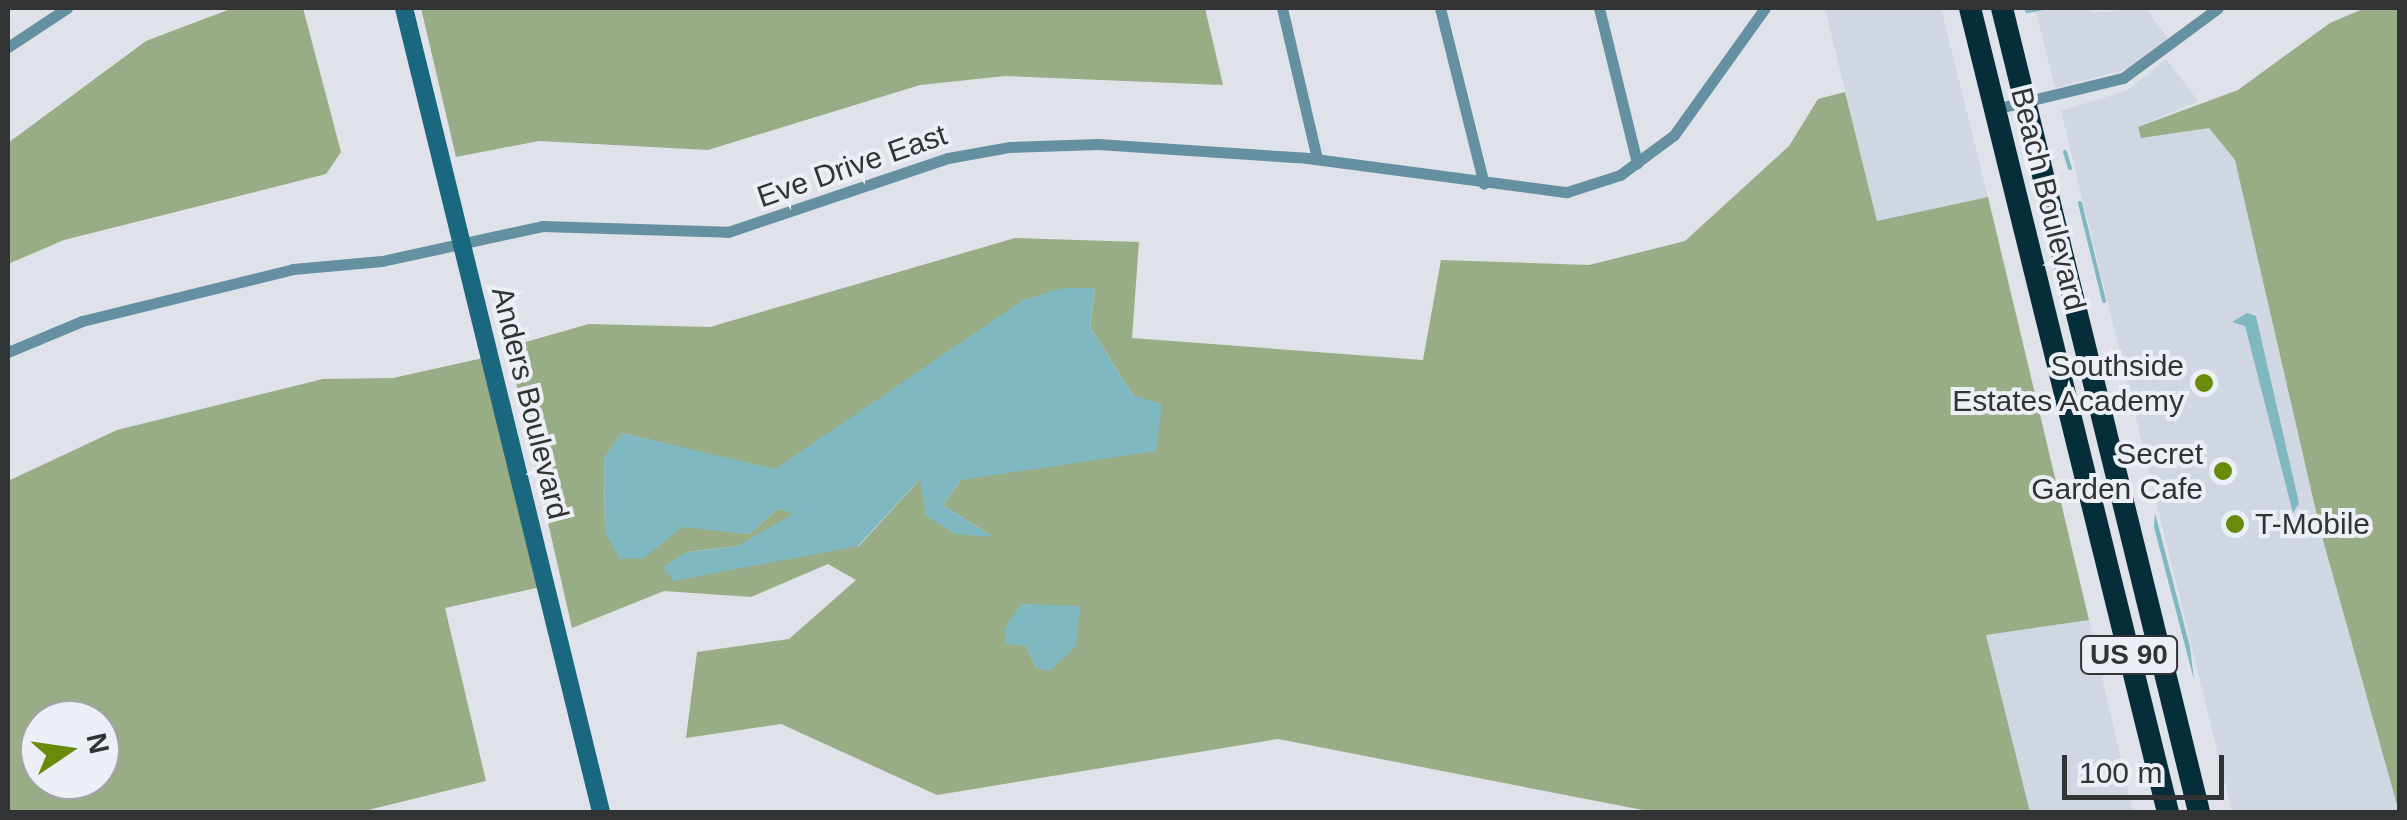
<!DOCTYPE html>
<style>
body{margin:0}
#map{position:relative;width:2407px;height:820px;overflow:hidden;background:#dfe2e9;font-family:Helvetica,sans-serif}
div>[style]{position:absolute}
.built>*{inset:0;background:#d1d6e3}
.forest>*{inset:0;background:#98ad85}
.water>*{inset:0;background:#7fb8c0}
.stream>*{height:4px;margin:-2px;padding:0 2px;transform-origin:2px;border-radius:2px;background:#7fb8c0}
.street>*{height:11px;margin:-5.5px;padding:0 5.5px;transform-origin:5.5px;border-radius:5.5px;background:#6490a1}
.secondary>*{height:18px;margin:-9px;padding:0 9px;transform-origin:9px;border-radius:9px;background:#1a6780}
.highway>*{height:22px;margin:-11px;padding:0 11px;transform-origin:11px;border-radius:11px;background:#062d3a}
.dots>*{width:28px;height:28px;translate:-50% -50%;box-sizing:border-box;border:5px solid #edeff6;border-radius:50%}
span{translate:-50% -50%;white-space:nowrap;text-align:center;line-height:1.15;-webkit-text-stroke:8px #edeff6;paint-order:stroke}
.shield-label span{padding:2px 8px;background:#edeff6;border:2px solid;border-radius:8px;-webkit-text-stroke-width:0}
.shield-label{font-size:28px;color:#323335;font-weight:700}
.street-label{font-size:30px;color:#323335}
.poi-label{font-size:30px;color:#323335}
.right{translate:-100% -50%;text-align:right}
.left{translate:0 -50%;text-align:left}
.frame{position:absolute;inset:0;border:10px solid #323335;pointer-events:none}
.north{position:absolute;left:20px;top:700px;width:100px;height:100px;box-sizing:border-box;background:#edeff6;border:2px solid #a2a4a9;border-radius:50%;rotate:77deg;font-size:28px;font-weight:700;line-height:40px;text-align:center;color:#323335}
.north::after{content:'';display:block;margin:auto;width:35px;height:45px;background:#698a0a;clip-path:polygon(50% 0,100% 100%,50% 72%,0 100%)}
.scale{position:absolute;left:2062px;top:755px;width:162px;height:45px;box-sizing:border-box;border:5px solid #323335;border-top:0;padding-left:12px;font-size:30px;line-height:35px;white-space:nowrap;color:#323335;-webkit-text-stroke:8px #edeff6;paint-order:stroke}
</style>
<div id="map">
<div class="built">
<i style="clip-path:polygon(1825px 8px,1941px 8px,1988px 197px,1877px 221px)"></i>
<i style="clip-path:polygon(2035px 8px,2090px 8px,2092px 13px,2146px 8px,2168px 39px,2131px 68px,2055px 88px)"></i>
<i style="clip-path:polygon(2166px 59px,2198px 101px,2138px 127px,2141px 137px,2209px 128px,2235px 160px,2321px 533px,2399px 812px,2232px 812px,2061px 111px,2128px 90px)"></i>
<i style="clip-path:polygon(2089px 620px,2133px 812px,2030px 812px,1986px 635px)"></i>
</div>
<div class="forest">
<i style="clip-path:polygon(233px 8px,303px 8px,341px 152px,326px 174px,64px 240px,8px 264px,8px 143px,146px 41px)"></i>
<i style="clip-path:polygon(421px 8px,1205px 8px,1223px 85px,1005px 76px,920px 85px,708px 150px,539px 141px,456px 157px)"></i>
<i style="clip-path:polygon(2365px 8px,2400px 8px,2399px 812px,2321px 533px,2235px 160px,2209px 128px,2141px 138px,2138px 127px,2238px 90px,2330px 23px)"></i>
<i style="clip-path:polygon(evenodd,1845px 92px,1877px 221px,1988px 197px,2089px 620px,1986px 635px,2030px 812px,1653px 812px,1278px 739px,937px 795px,781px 724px,686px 738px,697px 652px,789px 639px,856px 580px,828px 564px,751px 597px,664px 591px,572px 628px,508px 347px,589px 324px,710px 327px,1015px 238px,1139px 242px,1132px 338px,1423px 360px,1441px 260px,1589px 265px,1685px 241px,1789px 146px,1818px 99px,1845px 92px,1095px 288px,1090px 327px,1133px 395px,1038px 464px,961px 480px,943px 505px,990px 535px,926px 516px,921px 478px,859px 546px,687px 552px,738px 546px,794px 514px,779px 508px,749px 534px,682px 526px,605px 532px,604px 458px,622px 433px,775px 470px,878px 401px,1095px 288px,1845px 92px,1021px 604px,1055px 607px,1036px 668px,1026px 646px,1021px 604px)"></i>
<i style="clip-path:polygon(evenodd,483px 358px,541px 587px,445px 608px,486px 781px,360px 812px,8px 812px,8px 481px,117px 430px,323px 379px,393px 378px,483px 358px,40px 720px,100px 720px,100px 780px,40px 780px,40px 720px)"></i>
</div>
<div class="water">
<i style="clip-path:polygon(1063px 288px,1095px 288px,1090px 327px,1133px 395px,1162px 404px,1156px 451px,961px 480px,943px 505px,993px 537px,955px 534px,926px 516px,920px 479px,858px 546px,673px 581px,663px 567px,687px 552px,738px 546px,793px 514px,779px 508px,749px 534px,682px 527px,644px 558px,620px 559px,605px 532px,604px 457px,622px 433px,775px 469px,1023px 300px)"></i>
<i style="clip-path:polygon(2247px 313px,2256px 316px,2299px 503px,2293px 513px,2245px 326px,2232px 322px)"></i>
<i style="clip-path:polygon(2155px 513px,2190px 647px,2194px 680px,2154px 527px)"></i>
<i style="clip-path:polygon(1021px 604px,1080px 606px,1076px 646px,1050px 671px,1036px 668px,1026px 646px,1006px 644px,1004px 629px)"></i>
</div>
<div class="stream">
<i style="left:2027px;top:11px;width:17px;rotate:-10deg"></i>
<i style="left:2065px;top:152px;width:17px;rotate:73deg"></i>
<i style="left:2080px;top:203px;width:101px;rotate:76.2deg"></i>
</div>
<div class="street">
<i style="left:1282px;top:8px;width:155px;rotate:76.9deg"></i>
<i style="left:1440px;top:8px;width:181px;rotate:76deg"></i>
<i style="left:1599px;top:8px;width:160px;rotate:76.2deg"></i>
<i style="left:8px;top:47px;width:71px;rotate:-33.5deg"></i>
<i style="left:1995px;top:109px;width:132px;rotate:-13.6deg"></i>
<i style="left:2123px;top:78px;width:118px;rotate:-36.4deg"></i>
<i style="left:8px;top:352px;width:80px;rotate:-22.7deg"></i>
<i style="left:82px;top:321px;width:217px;rotate:-13.8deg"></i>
<i style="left:293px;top:269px;width:89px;rotate:-5.1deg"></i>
<i style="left:382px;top:261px;width:164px;rotate:-12.3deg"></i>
<i style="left:542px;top:226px;width:186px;rotate:1.8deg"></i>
<i style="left:728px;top:232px;width:232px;rotate:-18.6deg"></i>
<i style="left:948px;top:158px;width:63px;rotate:-10.1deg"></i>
<i style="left:1010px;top:147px;width:88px;rotate:-2deg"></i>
<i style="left:1098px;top:144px;width:209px;rotate:3.8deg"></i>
<i style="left:1307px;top:158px;width:262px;rotate:7.5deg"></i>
<i style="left:1567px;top:192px;width:56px;rotate:-17.8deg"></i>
<i style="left:1620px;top:175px;width:67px;rotate:-36.5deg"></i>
<i style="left:1674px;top:135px;width:156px;rotate:-54.4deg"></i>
</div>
<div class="secondary">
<i style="left:404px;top:8px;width:828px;rotate:76.23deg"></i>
</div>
<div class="highway">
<i style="left:1970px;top:8px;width:828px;rotate:76.17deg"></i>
<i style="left:2002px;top:8px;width:828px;rotate:76.23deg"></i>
</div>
<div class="dots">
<i style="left:2204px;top:383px;background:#698a0a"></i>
<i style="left:2223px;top:471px;background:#698a0a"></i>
<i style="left:2235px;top:524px;background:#698a0a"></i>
</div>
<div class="shield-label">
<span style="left:2129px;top:655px">US 90</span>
</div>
<div class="street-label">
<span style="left:852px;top:166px;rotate:-19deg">Eve Drive East</span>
<span style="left:2048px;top:199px;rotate:76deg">Beach Boulevard</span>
<span style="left:530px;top:403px;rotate:76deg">Anders Boulevard</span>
</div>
<div class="poi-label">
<span class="right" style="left:2184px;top:383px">Southside<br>Estates Academy</span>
<span class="right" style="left:2203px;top:471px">Secret<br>Garden Cafe</span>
<span class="left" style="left:2255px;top:524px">T-Mobile</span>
</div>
<div class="frame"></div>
<div class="north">N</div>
<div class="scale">100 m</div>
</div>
